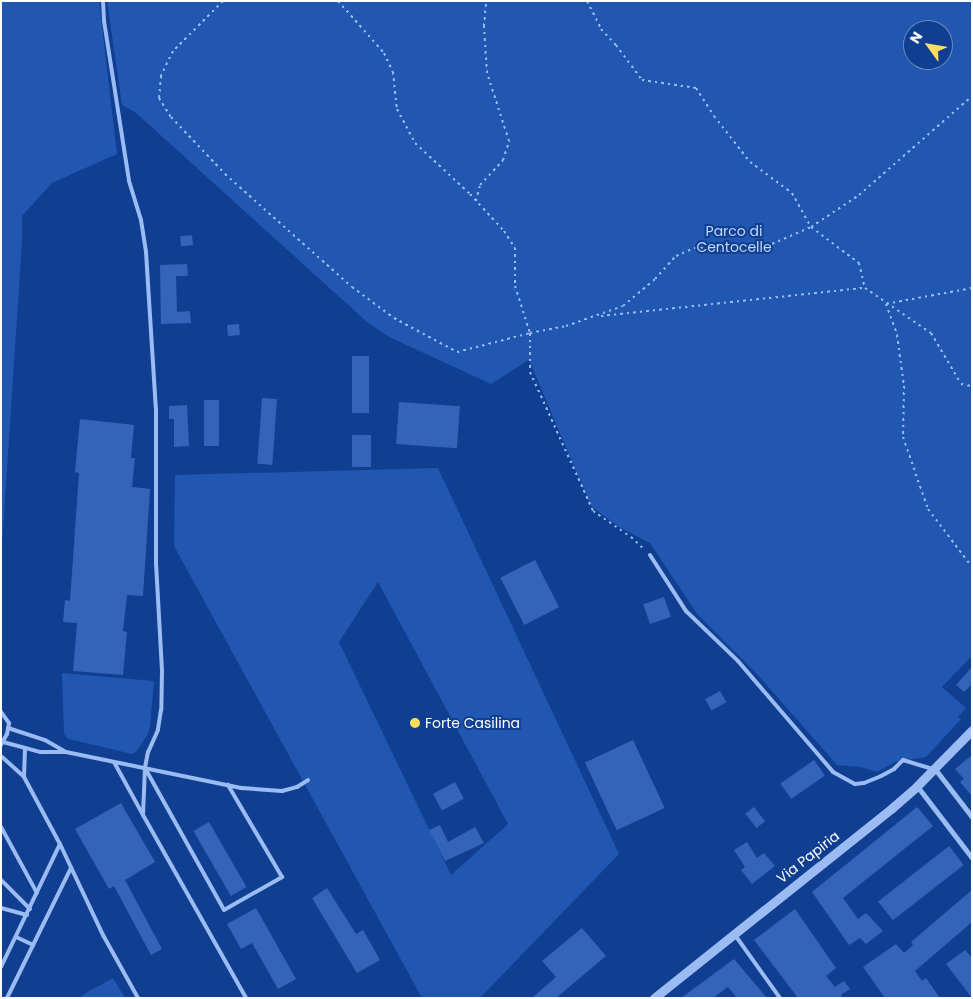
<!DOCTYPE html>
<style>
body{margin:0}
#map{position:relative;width:973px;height:999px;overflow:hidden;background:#103e91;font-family:Poppins,sans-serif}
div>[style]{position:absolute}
.green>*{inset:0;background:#2156b1}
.building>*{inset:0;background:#3464b9;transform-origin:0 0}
.path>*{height:2px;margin-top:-1px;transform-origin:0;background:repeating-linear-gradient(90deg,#9bbcf3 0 2.5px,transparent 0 6.5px)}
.service>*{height:4px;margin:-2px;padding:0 2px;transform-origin:2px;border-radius:2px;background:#9bbcf3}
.minor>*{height:5px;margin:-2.5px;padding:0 2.5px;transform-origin:2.5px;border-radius:2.5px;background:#9bbcf3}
.tertiary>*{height:9px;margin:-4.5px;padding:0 4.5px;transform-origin:4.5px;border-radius:4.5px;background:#9bbcf3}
.dots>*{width:14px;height:14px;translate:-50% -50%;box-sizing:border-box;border:2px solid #103e91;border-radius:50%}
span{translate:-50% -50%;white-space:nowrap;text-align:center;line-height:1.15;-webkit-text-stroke:4px #103e91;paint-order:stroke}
.park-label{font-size:14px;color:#c3d9fe}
.poi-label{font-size:14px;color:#fff}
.left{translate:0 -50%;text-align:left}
.street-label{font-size:14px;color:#fff}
.frame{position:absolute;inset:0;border:2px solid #fff;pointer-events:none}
.north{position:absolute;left:903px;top:20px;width:50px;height:50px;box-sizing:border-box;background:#103e91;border:1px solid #708bbd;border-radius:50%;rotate:302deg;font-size:14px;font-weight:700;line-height:20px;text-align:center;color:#fff}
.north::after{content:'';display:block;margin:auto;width:18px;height:22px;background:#ffde5e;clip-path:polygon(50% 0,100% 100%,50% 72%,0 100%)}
</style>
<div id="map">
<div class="green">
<i style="clip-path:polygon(1px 1px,99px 1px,117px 154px,52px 183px,22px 216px,22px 242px,1px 561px)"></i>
<i style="clip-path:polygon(evenodd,107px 1px,972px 1px,972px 656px,942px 687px,966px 708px,958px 717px,961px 719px,926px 757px,895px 762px,877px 772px,861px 767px,837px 765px,756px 673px,697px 614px,650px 543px,619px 527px,591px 506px,529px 360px,491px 384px,389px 337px,367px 322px,135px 112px,122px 105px,107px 1px,913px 30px,943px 30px,943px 60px,913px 60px,913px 30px)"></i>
<i style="clip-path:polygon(evenodd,438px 468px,619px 854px,480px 998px,422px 998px,174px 546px,175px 475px,438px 468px,378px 582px,508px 824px,451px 875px,339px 642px,378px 582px)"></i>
<i style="clip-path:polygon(62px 673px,154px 681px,150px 726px,148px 734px,136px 752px,132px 754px,69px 739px,66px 737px,64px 733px)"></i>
<i style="clip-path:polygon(113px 978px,125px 998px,78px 998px,86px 993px)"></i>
</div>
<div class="building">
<i style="left:192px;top:235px;width:10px;height:12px;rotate:84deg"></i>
<i style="clip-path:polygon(187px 264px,188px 276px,176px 276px,177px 312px,190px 311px,191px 323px,161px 324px,160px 265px)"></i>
<i style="left:239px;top:324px;width:11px;height:12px;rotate:85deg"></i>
<i style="left:352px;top:356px;width:17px;height:57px"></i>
<i style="left:262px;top:398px;width:15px;height:66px;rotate:4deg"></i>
<i style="left:204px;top:400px;width:15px;height:46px"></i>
<i style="left:399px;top:402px;width:61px;height:42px;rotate:4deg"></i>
<i style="clip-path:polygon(187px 405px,189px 446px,174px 447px,174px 419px,169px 419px,169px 406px)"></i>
<i style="clip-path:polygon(80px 419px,134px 425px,131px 458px,135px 458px,132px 487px,150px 489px,143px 596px,127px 595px,123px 631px,127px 632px,123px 675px,73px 671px,77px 623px,63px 622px,65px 600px,70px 601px,79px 473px,75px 472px)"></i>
<i style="left:352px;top:435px;width:19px;height:32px"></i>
<i style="left:535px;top:560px;width:53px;height:39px;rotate:63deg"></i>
<i style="left:664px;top:597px;width:21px;height:22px;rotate:71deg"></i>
<i style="clip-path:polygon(972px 667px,972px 684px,964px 692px,956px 685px)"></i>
<i style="left:720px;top:691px;width:13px;height:17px;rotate:61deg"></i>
<i style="left:633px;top:740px;width:75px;height:53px;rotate:65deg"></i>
<i style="clip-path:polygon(972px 755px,972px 796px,960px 782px,964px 779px,955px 769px)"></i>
<i style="left:814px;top:760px;width:19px;height:41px;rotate:55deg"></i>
<i style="left:455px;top:782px;width:19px;height:25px;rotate:62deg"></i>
<i style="clip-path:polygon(121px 803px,155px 862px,125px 880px,162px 949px,151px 955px,114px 886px,109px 889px,75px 829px)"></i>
<i style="left:754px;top:807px;width:18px;height:11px;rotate:52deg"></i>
<i style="clip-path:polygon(917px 807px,933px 826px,843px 898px,858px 919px,866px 913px,883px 931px,866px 944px,860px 938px,849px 945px,812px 892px)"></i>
<i style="left:209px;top:822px;width:75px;height:18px;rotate:60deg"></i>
<i style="clip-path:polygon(440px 825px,448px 842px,475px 827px,484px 843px,445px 861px,429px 830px)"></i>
<i style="clip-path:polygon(747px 842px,757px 858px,764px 853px,775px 866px,752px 884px,741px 870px,745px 867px,734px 850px)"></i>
<i style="left:949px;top:846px;width:24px;height:90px;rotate:52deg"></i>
<i style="clip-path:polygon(327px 888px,356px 934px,363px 930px,380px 960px,357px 973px,312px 898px)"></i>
<i style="clip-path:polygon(972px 890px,972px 922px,915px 971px,922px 981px,926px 978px,940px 998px,885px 998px,863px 967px,896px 944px,904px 953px,913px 945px,911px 942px)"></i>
<i style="clip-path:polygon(256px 908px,296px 979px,278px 989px,252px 943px,241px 949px,227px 924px)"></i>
<i style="clip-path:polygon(795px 909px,836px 968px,826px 976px,835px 987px,844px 981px,850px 989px,841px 995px,843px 998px,798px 998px,754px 940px)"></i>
<i style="clip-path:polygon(582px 928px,606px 956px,556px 998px,532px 998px,556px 977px,542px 961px)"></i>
<i style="clip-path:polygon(965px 950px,972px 958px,972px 998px,946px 964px)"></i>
<i style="clip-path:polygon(734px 959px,767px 998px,737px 998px,728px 987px,713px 998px,681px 998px)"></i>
</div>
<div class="path">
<i style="left:223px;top:1px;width:71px;rotate:135deg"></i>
<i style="left:173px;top:51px;width:28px;rotate:116deg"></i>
<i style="left:161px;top:76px;width:22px;rotate:95deg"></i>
<i style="left:159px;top:98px;width:22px;rotate:58deg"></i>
<i style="left:171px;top:117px;width:79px;rotate:46.5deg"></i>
<i style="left:225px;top:174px;width:170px;rotate:41.7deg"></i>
<i style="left:352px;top:287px;width:52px;rotate:36.4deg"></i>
<i style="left:394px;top:318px;width:72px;rotate:28.4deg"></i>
<i style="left:457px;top:352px;width:75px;rotate:-14.6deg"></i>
<i style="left:530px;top:333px;width:39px;rotate:90deg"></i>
<i style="left:530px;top:372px;width:153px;rotate:65.6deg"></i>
<i style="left:593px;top:511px;width:46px;rotate:34.4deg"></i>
<i style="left:631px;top:537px;width:19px;rotate:43deg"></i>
<i style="left:338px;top:1px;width:69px;rotate:48.5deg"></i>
<i style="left:384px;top:53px;width:21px;rotate:65deg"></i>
<i style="left:393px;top:72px;width:37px;rotate:84deg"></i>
<i style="left:397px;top:109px;width:38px;rotate:62deg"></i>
<i style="left:415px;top:143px;width:75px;rotate:42.8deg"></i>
<i style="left:470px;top:194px;width:50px;rotate:47.4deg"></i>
<i style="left:504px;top:231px;width:20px;rotate:57deg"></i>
<i style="left:515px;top:248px;width:38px;rotate:90deg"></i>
<i style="left:515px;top:286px;width:49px;rotate:72.3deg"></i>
<i style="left:530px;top:333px;width:37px;rotate:-11deg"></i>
<i style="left:566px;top:326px;width:60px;rotate:-19.3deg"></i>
<i style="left:623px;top:306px;width:42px;rotate:-40.2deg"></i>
<i style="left:655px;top:279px;width:31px;rotate:-48deg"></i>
<i style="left:676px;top:256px;width:20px;rotate:-24deg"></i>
<i style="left:694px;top:248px;width:12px"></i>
<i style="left:706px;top:248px;width:24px;rotate:12deg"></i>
<i style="left:729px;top:253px;width:31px;rotate:-7deg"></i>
<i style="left:760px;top:249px;width:56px;rotate:-23.3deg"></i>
<i style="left:811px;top:227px;width:58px;rotate:-33.7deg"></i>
<i style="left:859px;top:195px;width:150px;rotate:-41.2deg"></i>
<i style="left:587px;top:1px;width:31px;rotate:63deg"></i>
<i style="left:601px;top:29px;width:22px;rotate:47deg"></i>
<i style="left:616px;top:45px;width:44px;rotate:53.4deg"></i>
<i style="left:642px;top:80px;width:55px;rotate:8.4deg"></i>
<i style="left:696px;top:88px;width:33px;rotate:57deg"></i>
<i style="left:714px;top:116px;width:58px;rotate:52deg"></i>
<i style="left:750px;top:162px;width:52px;rotate:36.4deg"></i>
<i style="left:792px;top:193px;width:39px;rotate:61deg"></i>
<i style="left:811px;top:227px;width:60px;rotate:36.9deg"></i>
<i style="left:859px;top:263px;width:26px;rotate:77deg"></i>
<i style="left:865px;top:288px;width:80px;rotate:34.3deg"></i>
<i style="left:931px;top:333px;width:59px;rotate:59.5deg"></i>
<i style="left:961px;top:384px;width:11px;rotate:10deg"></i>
<i style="left:476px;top:201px;width:16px;rotate:-76deg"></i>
<i style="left:480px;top:185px;width:34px;rotate:-47deg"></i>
<i style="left:503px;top:160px;width:20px;rotate:-72deg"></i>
<i style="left:509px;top:141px;width:71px;rotate:-107.9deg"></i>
<i style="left:487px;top:73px;width:47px;rotate:-93.7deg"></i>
<i style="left:484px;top:26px;width:25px;rotate:-85deg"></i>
<i style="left:972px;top:288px;width:87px;rotate:169.5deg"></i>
<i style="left:886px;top:304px;width:33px;rotate:70deg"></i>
<i style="left:897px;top:335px;width:51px;rotate:82.2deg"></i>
<i style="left:904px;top:386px;width:51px;rotate:91.1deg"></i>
<i style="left:903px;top:437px;width:76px;rotate:70.9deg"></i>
<i style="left:928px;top:509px;width:73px;rotate:52.8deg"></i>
<i style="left:601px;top:316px;width:265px;rotate:-6.1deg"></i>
</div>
<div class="service">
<i style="left:103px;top:1px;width:20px;rotate:87deg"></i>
<i style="left:104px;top:21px;width:162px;rotate:81.1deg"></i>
<i style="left:129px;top:181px;width:41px;rotate:72.9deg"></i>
<i style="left:141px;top:220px;width:32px;rotate:81deg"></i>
<i style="left:146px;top:252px;width:157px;rotate:86.4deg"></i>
<i style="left:156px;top:409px;width:154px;rotate:90deg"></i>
<i style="left:156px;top:563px;width:108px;rotate:86.8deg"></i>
<i style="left:162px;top:671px;width:39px;rotate:91deg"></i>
<i style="left:161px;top:710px;width:20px;rotate:99deg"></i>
<i style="left:158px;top:730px;width:24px;rotate:114deg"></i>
<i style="left:148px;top:752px;width:16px;rotate:101deg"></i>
<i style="left:145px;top:768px;width:162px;rotate:60.9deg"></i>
<i style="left:224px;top:910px;width:67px;rotate:-29.6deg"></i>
<i style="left:282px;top:877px;width:107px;rotate:-120.4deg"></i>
<i style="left:650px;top:555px;width:67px;rotate:57.3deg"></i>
<i style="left:686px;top:611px;width:72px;rotate:43.9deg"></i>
<i style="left:738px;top:661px;width:146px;rotate:49.4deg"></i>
<i style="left:833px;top:772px;width:25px;rotate:29deg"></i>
<i style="left:855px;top:784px;width:9px;rotate:-6deg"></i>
<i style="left:864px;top:783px;width:18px;rotate:-22deg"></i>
<i style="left:881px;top:776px;width:15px;rotate:-28deg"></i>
<i style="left:894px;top:769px;width:13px;rotate:-45deg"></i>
<i style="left:903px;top:760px;width:30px;rotate:17deg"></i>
<i style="left:1px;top:712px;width:14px;rotate:54deg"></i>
<i style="left:9px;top:723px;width:11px;rotate:100deg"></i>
<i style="left:7px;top:734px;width:13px;rotate:119deg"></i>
<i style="left:8px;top:728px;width:39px;rotate:18deg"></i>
<i style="left:45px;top:740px;width:24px;rotate:30deg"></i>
<i style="left:3px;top:742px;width:39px;rotate:15deg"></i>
<i style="left:41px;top:752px;width:25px"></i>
<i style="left:66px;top:752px;width:180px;rotate:11.6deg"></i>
<i style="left:242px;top:788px;width:40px;rotate:4.3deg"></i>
<i style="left:282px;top:791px;width:16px;rotate:-15deg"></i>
<i style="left:297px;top:787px;width:13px;rotate:-32deg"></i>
<i style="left:1px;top:756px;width:31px;rotate:42deg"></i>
<i style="left:24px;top:777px;width:76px;rotate:61.8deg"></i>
<i style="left:60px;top:844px;width:101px;rotate:64.7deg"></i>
<i style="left:103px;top:935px;width:72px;rotate:60.9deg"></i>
<i style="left:114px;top:762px;width:60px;rotate:61.3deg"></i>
<i style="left:143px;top:815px;width:47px;rotate:-87.6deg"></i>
<i style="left:24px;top:777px;width:29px;rotate:-88deg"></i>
<i style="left:143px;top:815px;width:210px;rotate:60.6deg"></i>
<i style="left:1px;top:827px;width:75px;rotate:61.4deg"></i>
<i style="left:1px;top:880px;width:41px;rotate:45deg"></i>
<i style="left:1px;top:908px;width:27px;rotate:15deg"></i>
<i style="left:735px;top:935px;width:77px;rotate:54.5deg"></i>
<i style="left:16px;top:937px;width:19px;rotate:25deg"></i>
<i style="left:1px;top:967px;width:136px;rotate:-64.4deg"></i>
<i style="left:7px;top:998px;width:145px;rotate:-63.8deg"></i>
</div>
<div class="minor">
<i style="left:935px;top:769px;width:61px;rotate:52.4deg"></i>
<i style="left:917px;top:786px;width:91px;rotate:52.6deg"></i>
</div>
<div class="tertiary">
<i style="left:654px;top:998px;width:305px;rotate:-38.6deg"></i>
<i style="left:892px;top:808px;width:33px;rotate:-41deg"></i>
<i style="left:917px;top:786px;width:78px;rotate:-45.5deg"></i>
</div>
<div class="dots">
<i style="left:415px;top:723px;background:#ffde5e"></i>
</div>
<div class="park-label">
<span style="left:734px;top:239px">Parco di<br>Centocelle</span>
</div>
<div class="poi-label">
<span class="left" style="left:425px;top:723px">Forte Casilina</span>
</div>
<div class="street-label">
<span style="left:808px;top:857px;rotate:-38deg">Via Papiria</span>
</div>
<div class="frame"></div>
<div class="north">N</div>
</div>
